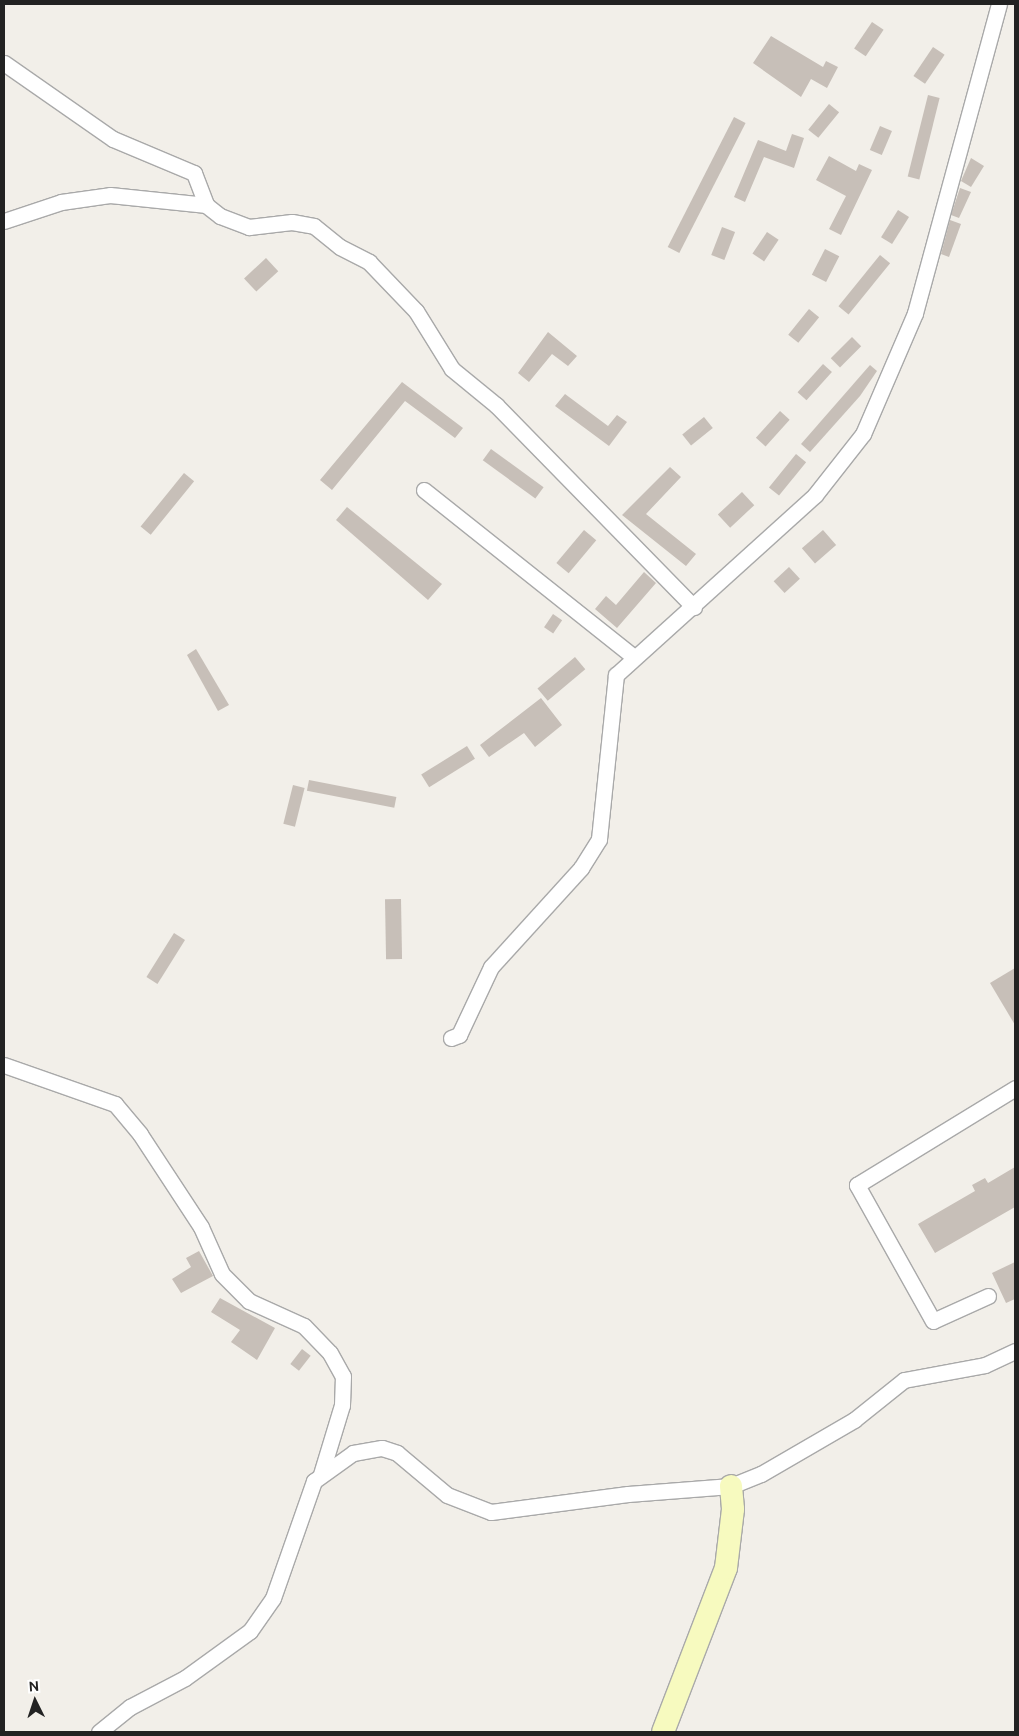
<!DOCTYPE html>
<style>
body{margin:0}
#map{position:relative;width:1019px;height:1736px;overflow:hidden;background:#f2efe9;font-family:Ubuntu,sans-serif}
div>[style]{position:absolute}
.building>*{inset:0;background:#c7bfb8;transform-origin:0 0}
.roads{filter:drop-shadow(1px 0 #a9a9a9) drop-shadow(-1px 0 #a9a9a9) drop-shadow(0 1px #a9a9a9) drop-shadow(0 -1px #a9a9a9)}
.street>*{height:15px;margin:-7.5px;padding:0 7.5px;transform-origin:7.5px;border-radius:7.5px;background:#fff}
.secondary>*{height:22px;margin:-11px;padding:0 11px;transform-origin:11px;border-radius:11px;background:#f7fabf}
span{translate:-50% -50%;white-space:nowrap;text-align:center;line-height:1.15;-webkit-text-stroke:5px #fff;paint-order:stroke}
.frame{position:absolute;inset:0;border:5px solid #222;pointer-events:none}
.north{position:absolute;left:10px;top:1676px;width:50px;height:50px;-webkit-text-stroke:4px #fff;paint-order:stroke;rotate:356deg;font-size:14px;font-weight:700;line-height:20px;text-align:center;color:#222}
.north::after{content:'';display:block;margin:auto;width:18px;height:22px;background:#222;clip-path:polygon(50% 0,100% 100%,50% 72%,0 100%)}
</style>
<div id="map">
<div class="building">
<i style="left:872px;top:22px;width:14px;height:32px;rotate:34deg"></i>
<i style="clip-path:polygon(771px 36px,823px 67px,826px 61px,838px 67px,827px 88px,811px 79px,801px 97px,753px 63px)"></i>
<i style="left:933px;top:47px;width:14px;height:35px;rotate:34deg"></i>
<i style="left:928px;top:95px;width:12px;height:84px;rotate:14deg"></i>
<i style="left:829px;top:104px;width:13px;height:33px;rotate:39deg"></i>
<i style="left:734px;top:117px;width:13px;height:146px;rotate:27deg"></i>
<i style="left:880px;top:126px;width:13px;height:26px;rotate:23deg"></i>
<i style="clip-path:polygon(792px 134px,804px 138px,794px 168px,764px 157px,745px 202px,734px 197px,758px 140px,786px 151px)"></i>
<i style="clip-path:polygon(829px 156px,856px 171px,859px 164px,872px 170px,841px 235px,829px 229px,846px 196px,816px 180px)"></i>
<i style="clip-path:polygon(971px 158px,984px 166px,971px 187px,961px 181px)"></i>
<i style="clip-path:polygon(960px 188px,971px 192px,959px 218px,951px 215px)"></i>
<i style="left:898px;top:210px;width:13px;height:32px;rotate:32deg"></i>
<i style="clip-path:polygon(950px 220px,961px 224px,949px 257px,941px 254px)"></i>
<i style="left:722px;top:227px;width:14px;height:30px;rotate:21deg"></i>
<i style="left:767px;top:232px;width:14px;height:26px;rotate:34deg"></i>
<i style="left:825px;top:249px;width:16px;height:29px;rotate:27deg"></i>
<i style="left:880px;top:255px;width:13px;height:66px;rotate:39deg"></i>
<i style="left:266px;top:258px;width:18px;height:30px;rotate:47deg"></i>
<i style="left:809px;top:309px;width:13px;height:33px;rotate:39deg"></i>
<i style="clip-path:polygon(548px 332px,577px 356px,568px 366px,552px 354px,529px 382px,518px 373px)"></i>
<i style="left:852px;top:337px;width:13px;height:30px;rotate:45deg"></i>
<i style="left:823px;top:364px;width:12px;height:38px;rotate:42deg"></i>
<i style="clip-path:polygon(870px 365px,877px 371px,860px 396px,810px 452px,801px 444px)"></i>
<i style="clip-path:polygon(402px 382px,463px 428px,455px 438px,405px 401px,332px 490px,320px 480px)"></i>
<i style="clip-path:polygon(565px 394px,608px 426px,617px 415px,627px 422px,609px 446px,555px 406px)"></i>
<i style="left:780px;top:411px;width:13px;height:36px;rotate:42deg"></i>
<i style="left:704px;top:417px;width:14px;height:28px;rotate:51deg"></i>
<i style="left:491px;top:449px;width:65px;height:14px;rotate:36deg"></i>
<i style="left:796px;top:454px;width:13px;height:43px;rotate:39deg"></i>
<i style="clip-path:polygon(670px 467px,681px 477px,646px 514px,696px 554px,686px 566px,622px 515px)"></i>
<i style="left:184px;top:473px;width:13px;height:69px;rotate:39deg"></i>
<i style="left:742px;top:492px;width:18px;height:33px;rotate:47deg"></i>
<i style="clip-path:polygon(347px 507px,442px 584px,428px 600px,336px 520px)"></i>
<i style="left:584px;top:530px;width:16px;height:43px;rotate:40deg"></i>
<i style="left:823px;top:530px;width:20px;height:28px;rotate:49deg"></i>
<i style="left:789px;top:567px;width:16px;height:21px;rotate:47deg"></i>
<i style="clip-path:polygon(644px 572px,656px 583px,617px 628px,595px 609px,606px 596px,616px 605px)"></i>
<i style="left:553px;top:614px;width:11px;height:16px;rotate:34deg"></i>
<i style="clip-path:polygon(196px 649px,229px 705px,218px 711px,187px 655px)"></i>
<i style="left:575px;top:657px;width:16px;height:49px;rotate:50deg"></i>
<i style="clip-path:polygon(541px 698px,562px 725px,535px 747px,524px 733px,489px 757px,480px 745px)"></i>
<i style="left:467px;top:746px;width:15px;height:54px;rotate:58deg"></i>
<i style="left:309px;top:780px;width:89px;height:11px;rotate:11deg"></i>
<i style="left:293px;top:785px;width:12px;height:40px;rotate:14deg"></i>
<i style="left:401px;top:899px;width:60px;height:16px;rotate:89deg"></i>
<i style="left:174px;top:933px;width:13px;height:52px;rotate:32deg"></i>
<i style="clip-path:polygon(1015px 968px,1015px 1025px,990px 983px)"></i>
<i style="clip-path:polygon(1015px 1167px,1015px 1207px,935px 1253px,918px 1224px,975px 1191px,972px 1185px,985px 1178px,988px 1183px)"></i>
<i style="clip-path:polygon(199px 1251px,213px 1276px,181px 1293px,172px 1279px,191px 1267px,186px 1258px)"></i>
<i style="clip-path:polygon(1015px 1262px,1015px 1299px,1006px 1303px,992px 1273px)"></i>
<i style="clip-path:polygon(220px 1298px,275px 1328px,257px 1360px,231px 1342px,240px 1330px,211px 1312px)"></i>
<i style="left:302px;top:1349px;width:11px;height:19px;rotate:38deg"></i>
</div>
<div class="roads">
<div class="street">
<i style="left:4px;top:63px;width:133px;rotate:34.9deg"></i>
<i style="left:113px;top:139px;width:88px;rotate:22.8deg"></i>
<i style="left:194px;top:173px;width:34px;rotate:69deg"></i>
<i style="left:206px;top:205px;width:18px;rotate:38deg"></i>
<i style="left:220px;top:216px;width:31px;rotate:21deg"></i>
<i style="left:249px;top:227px;width:43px;rotate:-6.6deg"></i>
<i style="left:292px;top:222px;width:22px;rotate:10deg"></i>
<i style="left:314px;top:226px;width:33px;rotate:39deg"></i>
<i style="left:340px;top:247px;width:33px;rotate:27deg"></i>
<i style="left:369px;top:262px;width:68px;rotate:46.2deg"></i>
<i style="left:416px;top:311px;width:68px;rotate:58.2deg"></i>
<i style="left:452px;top:369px;width:57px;rotate:39.3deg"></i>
<i style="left:496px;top:405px;width:283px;rotate:45.6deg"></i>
<i style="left:4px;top:221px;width:60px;rotate:-18.4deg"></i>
<i style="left:61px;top:202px;width:49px;rotate:-8.1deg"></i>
<i style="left:110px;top:195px;width:97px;rotate:5.9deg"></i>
<i style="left:424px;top:490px;width:268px;rotate:38.5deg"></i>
<i style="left:451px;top:1038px;width:9px;rotate:-21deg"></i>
<i style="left:459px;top:1035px;width:75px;rotate:-64.8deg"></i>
<i style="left:491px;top:967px;width:134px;rotate:-47.7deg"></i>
<i style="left:581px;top:868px;width:34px;rotate:-58deg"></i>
<i style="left:599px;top:839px;width:165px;rotate:-84.1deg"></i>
<i style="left:616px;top:675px;width:268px;rotate:-42.1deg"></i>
<i style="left:815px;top:495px;width:78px;rotate:-51.8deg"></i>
<i style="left:863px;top:434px;width:132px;rotate:-66.7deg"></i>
<i style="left:915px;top:313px;width:320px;rotate:-74.8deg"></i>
<i style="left:4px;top:1065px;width:118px;rotate:19.4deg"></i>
<i style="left:115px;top:1104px;width:39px;rotate:50deg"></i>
<i style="left:140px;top:1134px;width:111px;rotate:56.7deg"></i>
<i style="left:201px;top:1227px;width:51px;rotate:65.9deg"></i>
<i style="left:222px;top:1274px;width:38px;rotate:45deg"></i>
<i style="left:249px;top:1301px;width:60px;rotate:24.4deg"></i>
<i style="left:304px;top:1326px;width:37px;rotate:46deg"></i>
<i style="left:330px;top:1353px;width:26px;rotate:61deg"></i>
<i style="left:343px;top:1376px;width:29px;rotate:92deg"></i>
<i style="left:342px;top:1405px;width:72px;rotate:106.9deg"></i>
<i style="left:988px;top:1296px;width:60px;rotate:155.6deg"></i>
<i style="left:933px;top:1321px;width:156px;rotate:-119.2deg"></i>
<i style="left:857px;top:1185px;width:185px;rotate:-31.5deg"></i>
<i style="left:99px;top:1732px;width:40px;rotate:-39deg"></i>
<i style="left:130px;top:1707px;width:62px;rotate:-27.8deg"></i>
<i style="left:185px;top:1678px;width:80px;rotate:-35.9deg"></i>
<i style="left:250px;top:1631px;width:40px;rotate:-55.1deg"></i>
<i style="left:273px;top:1598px;width:124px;rotate:-70.7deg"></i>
<i style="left:314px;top:1481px;width:48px;rotate:-35.7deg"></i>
<i style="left:353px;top:1453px;width:29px;rotate:-10deg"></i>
<i style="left:382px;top:1448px;width:16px;rotate:18deg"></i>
<i style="left:397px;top:1453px;width:65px;rotate:40deg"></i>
<i style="left:447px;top:1495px;width:47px;rotate:21.1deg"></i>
<i style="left:491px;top:1512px;width:138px;rotate:-7.5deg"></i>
<i style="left:628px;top:1494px;width:103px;rotate:-4.4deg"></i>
<i style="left:731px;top:1486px;width:32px;rotate:-22deg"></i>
<i style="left:761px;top:1474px;width:108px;rotate:-30.1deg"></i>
<i style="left:854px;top:1420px;width:64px;rotate:-38.7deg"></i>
<i style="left:904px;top:1380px;width:82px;rotate:-10.5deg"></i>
<i style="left:985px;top:1365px;width:33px;rotate:-25deg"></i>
</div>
<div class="secondary">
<i style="left:663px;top:1732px;width:176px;rotate:-69deg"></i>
<i style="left:726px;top:1568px;width:59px;rotate:-83.2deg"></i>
<i style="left:733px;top:1509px;width:23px;rotate:-95deg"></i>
</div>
</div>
<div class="frame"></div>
<div class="north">N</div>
</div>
